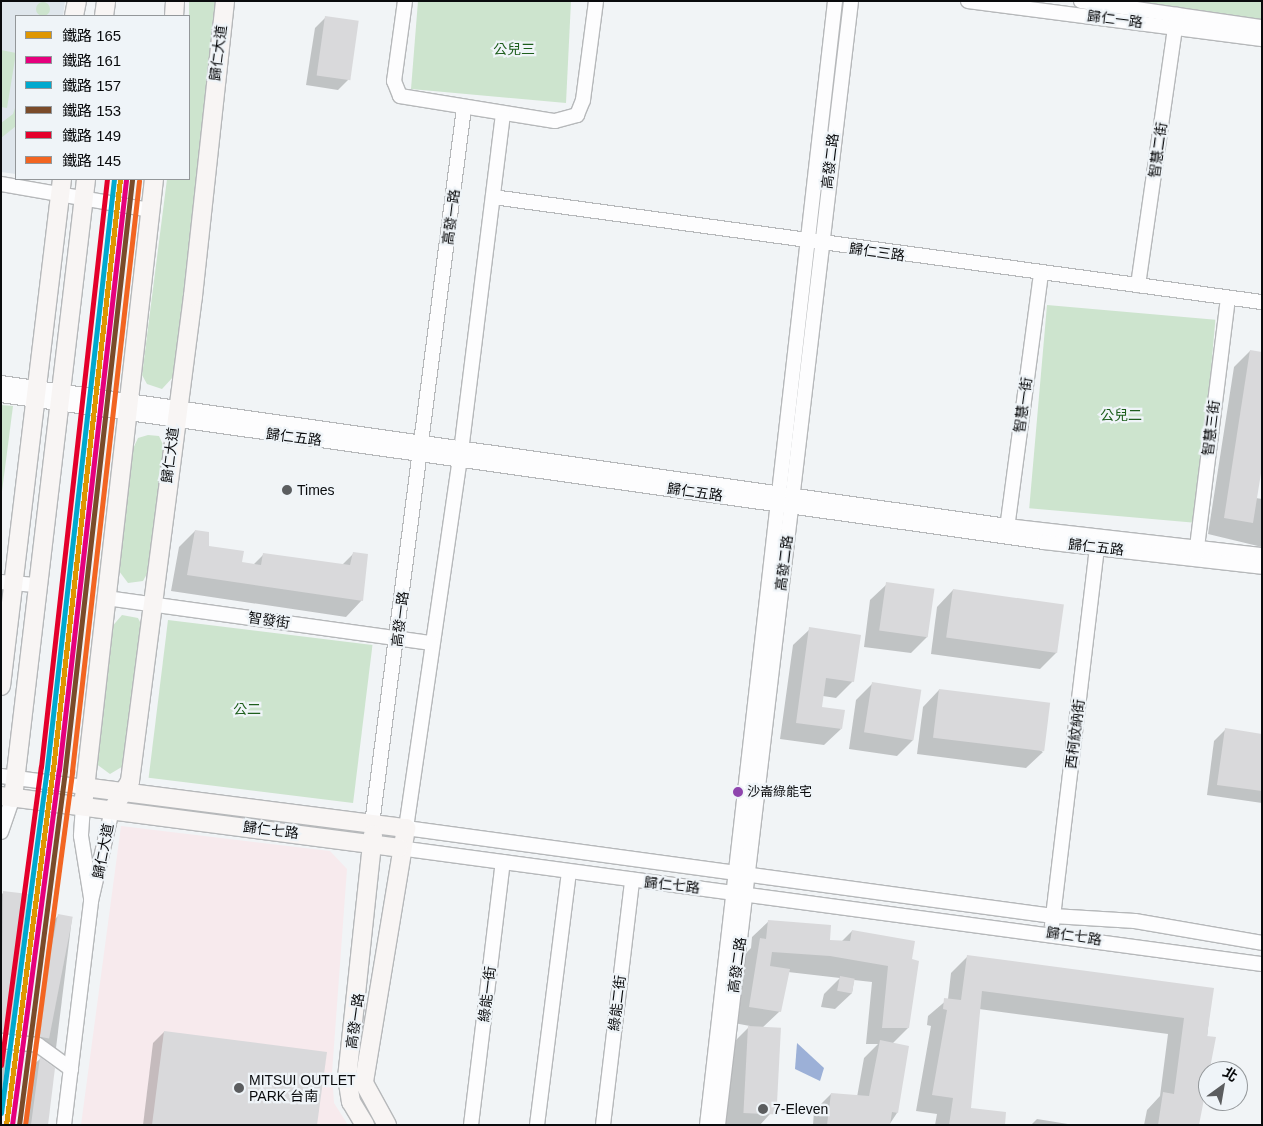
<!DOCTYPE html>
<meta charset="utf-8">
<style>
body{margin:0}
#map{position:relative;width:1263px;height:1126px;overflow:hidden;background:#f1f4f6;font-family:Helvetica,"Noto Sans TC",sans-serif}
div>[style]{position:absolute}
.commercial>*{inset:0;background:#f7eaed}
.built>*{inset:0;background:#dfe6ec}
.green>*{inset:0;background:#cde4ce;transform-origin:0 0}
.round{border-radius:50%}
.water>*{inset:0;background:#9cb0d7}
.shadow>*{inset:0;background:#0003}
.building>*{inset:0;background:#d9d9db;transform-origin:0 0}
.roads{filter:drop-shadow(1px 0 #b6b8ba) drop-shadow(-1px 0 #b6b8ba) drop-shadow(0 1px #b6b8ba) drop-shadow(0 -1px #b6b8ba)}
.minor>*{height:14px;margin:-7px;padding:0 7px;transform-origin:7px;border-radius:7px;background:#fdfdfe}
.major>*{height:18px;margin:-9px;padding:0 9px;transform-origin:9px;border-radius:9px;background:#f8f5f4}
.rail-1>*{height:5px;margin:-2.5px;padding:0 2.5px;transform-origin:2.5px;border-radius:2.5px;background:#df9601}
.rail-2>*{height:5px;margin:-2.5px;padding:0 2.5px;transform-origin:2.5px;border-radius:2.5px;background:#e5007d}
.rail-3>*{height:5px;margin:-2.5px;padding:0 2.5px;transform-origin:2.5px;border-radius:2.5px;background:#00a9ce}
.rail-4>*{height:5px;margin:-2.5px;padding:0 2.5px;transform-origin:2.5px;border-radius:2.5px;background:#7a4b2a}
.rail-5>*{height:5px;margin:-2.5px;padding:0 2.5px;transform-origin:2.5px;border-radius:2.5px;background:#e4002b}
.rail-6>*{height:5px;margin:-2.5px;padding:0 2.5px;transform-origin:2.5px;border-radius:2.5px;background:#f26522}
.dots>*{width:14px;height:14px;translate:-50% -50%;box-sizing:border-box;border:2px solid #eff4f8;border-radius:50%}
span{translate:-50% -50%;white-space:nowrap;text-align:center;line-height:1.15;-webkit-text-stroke:4.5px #eff4f8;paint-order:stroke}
.bus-label{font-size:13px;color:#0a0b0d}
.left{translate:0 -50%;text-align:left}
.street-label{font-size:14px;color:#0a0b0d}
.park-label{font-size:14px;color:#1d5e1c}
.poi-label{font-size:14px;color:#0a0b0d}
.frame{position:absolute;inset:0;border:2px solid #0a0b0d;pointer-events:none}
.legend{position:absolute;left:15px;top:15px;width:175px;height:165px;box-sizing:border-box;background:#eff4f8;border:1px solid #93979a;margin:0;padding:6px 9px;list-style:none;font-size:15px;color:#0a0b0d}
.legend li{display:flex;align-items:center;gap:10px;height:25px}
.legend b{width:25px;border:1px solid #93979a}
.north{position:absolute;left:1198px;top:1061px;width:50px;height:50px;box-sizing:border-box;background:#eff4f8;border:1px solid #93979a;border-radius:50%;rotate:32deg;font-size:14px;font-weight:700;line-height:20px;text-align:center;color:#0a0b0d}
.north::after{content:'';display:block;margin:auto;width:18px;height:22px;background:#5b5d5f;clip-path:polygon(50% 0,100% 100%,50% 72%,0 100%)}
</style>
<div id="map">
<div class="commercial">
<i style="clip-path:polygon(121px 826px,330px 851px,347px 869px,332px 1073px,334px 1103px,348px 1125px,81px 1125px)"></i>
</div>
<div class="built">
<i style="clip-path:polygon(1px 1px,65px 1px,63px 16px,16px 16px,16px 174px,1px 172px)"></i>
</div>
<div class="green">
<i style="clip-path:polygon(189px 1px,218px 1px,174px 376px,162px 389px,147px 384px,142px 375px,167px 179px,189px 179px)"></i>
<i style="clip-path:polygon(418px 1px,571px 1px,566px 103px,411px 89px)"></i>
<i style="clip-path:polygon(1104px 1px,1262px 1px,1262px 24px)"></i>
<i class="round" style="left:36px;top:2px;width:14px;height:14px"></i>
<i style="clip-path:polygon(1px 50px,16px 53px,7px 108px,1px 107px)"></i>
<i style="clip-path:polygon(16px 105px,16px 126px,1px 138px,1px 123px,13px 114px)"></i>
<i style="left:1047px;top:305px;width:169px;height:204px;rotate:5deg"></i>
<i style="clip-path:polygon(1px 405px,13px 406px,1px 499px)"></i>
<i style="clip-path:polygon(148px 435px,159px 436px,165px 449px,149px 570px,143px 581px,128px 583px,119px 571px,131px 453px,138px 438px)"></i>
<i style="clip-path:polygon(122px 615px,138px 618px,143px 628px,125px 765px,110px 774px,95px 763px,110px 629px)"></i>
<i style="left:168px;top:620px;width:206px;height:159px;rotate:7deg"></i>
</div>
<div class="water">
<i style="clip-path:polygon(797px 1043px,824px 1068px,820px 1081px,795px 1069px)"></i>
</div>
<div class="shadow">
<i style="clip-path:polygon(326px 17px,349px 79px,338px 90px,306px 85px,315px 28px)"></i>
<i style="clip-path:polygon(1250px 351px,1256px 498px,1262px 499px,1262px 547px,1208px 534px,1234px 367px)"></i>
<i style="clip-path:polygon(195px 531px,207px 547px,241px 563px,253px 565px,263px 555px,342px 565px,353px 554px,362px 600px,346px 617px,171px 591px,179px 547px)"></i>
<i style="clip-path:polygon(887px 584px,927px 637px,911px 653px,864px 647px,870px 600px)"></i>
<i style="clip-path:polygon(953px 590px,1057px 652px,1040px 669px,931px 654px,937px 607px)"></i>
<i style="clip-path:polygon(810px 629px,853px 681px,836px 698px,823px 696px,821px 708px,841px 729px,824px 745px,780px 739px,793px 645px)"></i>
<i style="clip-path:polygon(872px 684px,913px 740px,897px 756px,849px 749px,856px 700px)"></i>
<i style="clip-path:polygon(939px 690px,1043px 752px,1026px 768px,917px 754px,923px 707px)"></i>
<i style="clip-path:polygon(1225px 730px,1262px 735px,1262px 803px,1207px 795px,1214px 741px)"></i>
<i style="clip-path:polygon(4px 892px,9px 1033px,1px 1041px,1px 895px)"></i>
<i style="clip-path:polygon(58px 916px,72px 918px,56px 1048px,48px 1055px,35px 1046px,50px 924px)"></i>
<i style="clip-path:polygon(769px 921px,829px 942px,841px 942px,852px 931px,910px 960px,908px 1028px,892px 1044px,897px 1113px,889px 1125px,813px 1125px,814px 1111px,831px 1094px,857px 1097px,864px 1058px,878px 1044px,866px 1044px,872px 982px,854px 980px,852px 993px,835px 1009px,821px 1007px,824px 994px,840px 978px,788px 972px,780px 1011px,762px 1028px,770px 1114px,760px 1125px,722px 1125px,732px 1044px,750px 1026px,734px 1023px,743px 956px,751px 948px,752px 937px)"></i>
<i style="clip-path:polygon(968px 956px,1212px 989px,1198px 1125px,1144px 1125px,1147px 1110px,1160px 1096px,1168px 1034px,979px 1009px,970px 1109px,1003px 1125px,935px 1125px,937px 1114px,916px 1111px,931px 1026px,927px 1025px,928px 1016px,948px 999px,951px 973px)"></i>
<i style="clip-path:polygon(164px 1032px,316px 1125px,143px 1125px,153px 1043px)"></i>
<i style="clip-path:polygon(1px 1051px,7px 1052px,1px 1100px)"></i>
<i style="clip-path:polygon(40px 1059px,53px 1069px,46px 1125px,24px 1125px,32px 1066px)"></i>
<i style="clip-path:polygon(1037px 1119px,1074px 1125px,1031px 1125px)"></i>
</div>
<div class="building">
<i style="left:325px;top:16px;width:34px;height:60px;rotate:8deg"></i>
<i style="clip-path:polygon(1250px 350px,1262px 352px,1262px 467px,1253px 523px,1224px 518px)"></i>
<i style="clip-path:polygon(195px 530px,209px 532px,209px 546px,244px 551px,242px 562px,261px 565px,263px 553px,350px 565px,353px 552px,368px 554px,363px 601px,187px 575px)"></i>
<i style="left:886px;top:582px;width:49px;height:49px;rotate:8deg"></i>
<i style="left:953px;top:589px;width:112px;height:49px;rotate:8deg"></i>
<i style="clip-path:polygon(809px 627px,861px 635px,854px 682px,826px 678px,822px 707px,845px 710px,842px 729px,796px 723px)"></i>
<i style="left:872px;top:682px;width:50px;height:51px;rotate:9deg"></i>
<i style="left:939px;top:689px;width:112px;height:49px;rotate:7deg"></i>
<i style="clip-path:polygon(1225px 728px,1262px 734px,1262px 791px,1217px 785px)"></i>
<i style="clip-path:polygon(3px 891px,28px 894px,11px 1033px,1px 1032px)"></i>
<i style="left:58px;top:914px;width:15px;height:124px;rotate:11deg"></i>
<i style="clip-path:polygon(768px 920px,831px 925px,830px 940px,850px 941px,852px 930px,915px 941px,912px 959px,919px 961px,909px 1028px,882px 1028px,888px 966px,830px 956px,772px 952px,770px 966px,790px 969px,781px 1012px,749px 1007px,760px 938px,766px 939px)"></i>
<i style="clip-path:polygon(967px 955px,1214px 988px,1207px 1036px,1216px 1037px,1199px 1125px,1158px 1125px,1163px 1092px,1174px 1094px,1184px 1018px,982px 991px,971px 1108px,1006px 1112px,1005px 1125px,949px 1125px,953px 1098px,932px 1095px,947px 1010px,943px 1009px,944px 998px,961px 1000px)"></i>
<i style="left:840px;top:976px;width:15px;height:15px;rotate:11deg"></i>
<i style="left:748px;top:1026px;width:33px;height:87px;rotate:3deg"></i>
<i style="clip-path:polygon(164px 1031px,327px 1052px,317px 1125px,152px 1125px)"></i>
<i style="clip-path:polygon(880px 1040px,909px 1046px,898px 1113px,892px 1112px,890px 1125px,827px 1125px,831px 1093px,869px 1096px)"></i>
<i style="clip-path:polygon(1px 1050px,9px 1051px,7px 1060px,1px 1060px)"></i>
<i style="clip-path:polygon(40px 1057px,55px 1068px,48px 1125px,31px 1125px)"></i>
</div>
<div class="roads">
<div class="minor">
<i style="left:405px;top:1px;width:81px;rotate:97.8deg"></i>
<i style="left:394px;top:81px;width:16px;rotate:68deg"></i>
<i style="left:400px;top:96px;width:157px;rotate:9.2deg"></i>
<i style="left:555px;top:121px;width:23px;rotate:-15deg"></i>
<i style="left:577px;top:115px;width:16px;rotate:-68deg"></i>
<i style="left:583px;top:100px;width:100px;rotate:-82.5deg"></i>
<i style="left:968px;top:1px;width:296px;rotate:7.4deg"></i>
<i style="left:1081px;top:1px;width:183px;rotate:8.2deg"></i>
<i style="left:503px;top:114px;width:347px;rotate:97.1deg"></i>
<i style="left:460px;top:458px;width:374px;rotate:98.3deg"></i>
<i style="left:406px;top:828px;width:653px;rotate:7.75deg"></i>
<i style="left:1053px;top:916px;width:82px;rotate:3.5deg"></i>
<i style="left:1135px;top:921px;width:129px;rotate:9.8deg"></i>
<i style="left:1px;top:184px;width:151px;rotate:9.9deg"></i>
<i style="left:493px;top:197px;width:776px;rotate:7.78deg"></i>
<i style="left:1138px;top:285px;width:273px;rotate:-81.8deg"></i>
<i style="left:1px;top:383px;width:1016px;rotate:8.09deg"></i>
<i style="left:1007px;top:526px;width:257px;rotate:6.5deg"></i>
<i style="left:1px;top:395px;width:1053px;rotate:8.02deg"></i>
<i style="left:1044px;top:542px;width:219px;rotate:6.5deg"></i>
<i style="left:1006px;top:536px;width:264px;rotate:-82.4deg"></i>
<i style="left:1196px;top:555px;width:259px;rotate:-82.9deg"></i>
<i style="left:1px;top:582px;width:34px;rotate:5deg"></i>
<i style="left:106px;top:598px;width:329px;rotate:7.9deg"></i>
<i style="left:1px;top:776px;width:84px;rotate:7.5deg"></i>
<i style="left:83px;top:806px;width:30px;rotate:94deg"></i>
<i style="left:81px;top:836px;width:63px;rotate:80.8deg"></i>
<i style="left:372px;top:824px;width:722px;rotate:-82.68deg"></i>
<i style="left:1px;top:832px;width:36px;rotate:-71deg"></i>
<i style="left:399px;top:848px;width:871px;rotate:7.66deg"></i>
<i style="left:1052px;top:925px;width:389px;rotate:-83.2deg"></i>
<i style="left:1px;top:1041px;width:37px;rotate:6deg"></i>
<i style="left:38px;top:1045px;width:41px;rotate:36deg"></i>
<i style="left:64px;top:1125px;width:226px;rotate:-83.1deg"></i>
<i style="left:91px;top:901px;width:93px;rotate:-77deg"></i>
<i style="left:471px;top:1125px;width:265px;rotate:-83.1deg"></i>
<i style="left:537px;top:1125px;width:255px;rotate:-82.8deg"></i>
<i style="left:603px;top:1125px;width:247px;rotate:-83.2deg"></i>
<i style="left:707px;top:1125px;width:1131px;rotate:-83.5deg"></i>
<i style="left:718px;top:1125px;width:1132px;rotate:-83.25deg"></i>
</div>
<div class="major">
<i style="left:74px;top:16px;width:15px;rotate:-79deg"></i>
<i style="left:104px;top:16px;width:15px;rotate:-82deg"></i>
<i style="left:174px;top:16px;width:15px;rotate:-86deg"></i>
<i style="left:1px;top:686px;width:511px;rotate:-83.14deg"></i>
<i style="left:84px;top:787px;width:325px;rotate:7.3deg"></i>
<i style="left:406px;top:828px;width:258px;rotate:99.4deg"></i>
<i style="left:364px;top:1083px;width:48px;rotate:61.3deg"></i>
<i style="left:1px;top:796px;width:401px;rotate:7.4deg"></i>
<i style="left:13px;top:798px;width:623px;rotate:-83.27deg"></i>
<i style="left:83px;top:806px;width:631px;rotate:-83.54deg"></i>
<i style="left:112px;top:810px;width:34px;rotate:-58deg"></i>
<i style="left:130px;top:781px;width:489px;rotate:-82.6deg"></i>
<i style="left:193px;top:296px;width:297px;rotate:-83.8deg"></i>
<i style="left:365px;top:1125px;width:27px;rotate:-121deg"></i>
<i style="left:351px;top:1102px;width:24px;rotate:-99deg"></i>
<i style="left:347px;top:1078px;width:245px;rotate:-83.9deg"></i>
</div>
</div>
<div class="rail-1">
<i style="left:6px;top:1125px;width:359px;rotate:-82.5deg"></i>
<i style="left:53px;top:769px;width:594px;rotate:-83.52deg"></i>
</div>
<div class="rail-2">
<i style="left:12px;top:1125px;width:358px;rotate:-82.5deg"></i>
<i style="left:59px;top:770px;width:594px;rotate:-83.52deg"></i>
</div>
<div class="rail-3">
<i style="left:1px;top:1113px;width:348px;rotate:-82.4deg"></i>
<i style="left:47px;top:768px;width:593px;rotate:-83.51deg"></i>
</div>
<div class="rail-4">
<i style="left:19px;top:1125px;width:358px;rotate:-82.6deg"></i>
<i style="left:65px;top:770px;width:594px;rotate:-83.52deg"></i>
</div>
<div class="rail-5">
<i style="left:1px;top:1065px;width:301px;rotate:-82.4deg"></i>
<i style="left:41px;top:767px;width:592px;rotate:-83.6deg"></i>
</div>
<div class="rail-6">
<i style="left:25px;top:1125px;width:357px;rotate:-82.4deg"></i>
<i style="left:72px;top:771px;width:594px;rotate:-83.52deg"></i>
</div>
<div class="dots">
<i style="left:287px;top:490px;background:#5b5d5f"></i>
<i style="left:738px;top:792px;background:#8e44ad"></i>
<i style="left:239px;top:1088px;background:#5b5d5f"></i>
<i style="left:763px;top:1109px;background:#5b5d5f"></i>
</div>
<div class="bus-label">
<span class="left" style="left:747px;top:792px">沙崙綠能宅</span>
</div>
<div class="street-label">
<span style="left:1115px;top:19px;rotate:7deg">歸仁一路</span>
<span style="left:218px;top:53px;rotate:-83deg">歸仁大道</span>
<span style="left:1158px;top:150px;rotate:-82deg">智慧二街</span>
<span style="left:830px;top:161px;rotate:-83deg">高發二路</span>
<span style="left:451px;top:217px;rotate:-83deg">高發一路</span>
<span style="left:877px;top:252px;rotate:8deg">歸仁三路</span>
<span style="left:1023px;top:405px;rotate:-82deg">智慧一街</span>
<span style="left:1211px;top:428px;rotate:-83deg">智慧三街</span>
<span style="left:294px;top:437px;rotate:7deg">歸仁五路</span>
<span style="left:170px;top:455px;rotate:-83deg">歸仁大道</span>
<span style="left:695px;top:492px;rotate:8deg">歸仁五路</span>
<span style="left:1096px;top:547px;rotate:6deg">歸仁五路</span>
<span style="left:784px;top:563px;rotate:-83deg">高發二路</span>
<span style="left:400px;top:619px;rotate:-83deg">高發一路</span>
<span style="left:269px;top:620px;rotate:8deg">智發街</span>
<span style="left:1075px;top:734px;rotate:-83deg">西柯紋納街</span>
<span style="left:271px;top:830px;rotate:7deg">歸仁七路</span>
<span style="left:103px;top:851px;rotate:-79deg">歸仁大道</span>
<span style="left:672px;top:885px;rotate:6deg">歸仁七路</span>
<span style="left:1074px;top:936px;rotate:8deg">歸仁七路</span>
<span style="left:737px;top:965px;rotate:-82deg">高發二路</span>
<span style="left:487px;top:994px;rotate:-83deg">綠能一街</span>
<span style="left:617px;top:1003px;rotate:-83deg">綠能二街</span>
<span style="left:355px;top:1021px;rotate:-82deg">高發一路</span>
</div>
<div class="park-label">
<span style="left:514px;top:49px">公兒三</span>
<span style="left:1121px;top:415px">公兒二</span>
<span style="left:247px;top:709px">公二</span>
</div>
<div class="poi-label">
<span class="left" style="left:297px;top:490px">Times</span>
<span class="left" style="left:249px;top:1088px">MITSUI OUTLET<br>PARK 台南</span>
<span class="left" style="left:773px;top:1109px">7-Eleven</span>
</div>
<div class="frame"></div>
<ul class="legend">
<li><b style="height:6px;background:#df9601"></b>鐵路 165</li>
<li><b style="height:6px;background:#e5007d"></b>鐵路 161</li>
<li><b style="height:6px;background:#00a9ce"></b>鐵路 157</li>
<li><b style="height:6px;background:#7a4b2a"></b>鐵路 153</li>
<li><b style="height:6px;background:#e4002b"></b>鐵路 149</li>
<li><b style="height:6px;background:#f26522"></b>鐵路 145</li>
</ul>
<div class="north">北</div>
</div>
